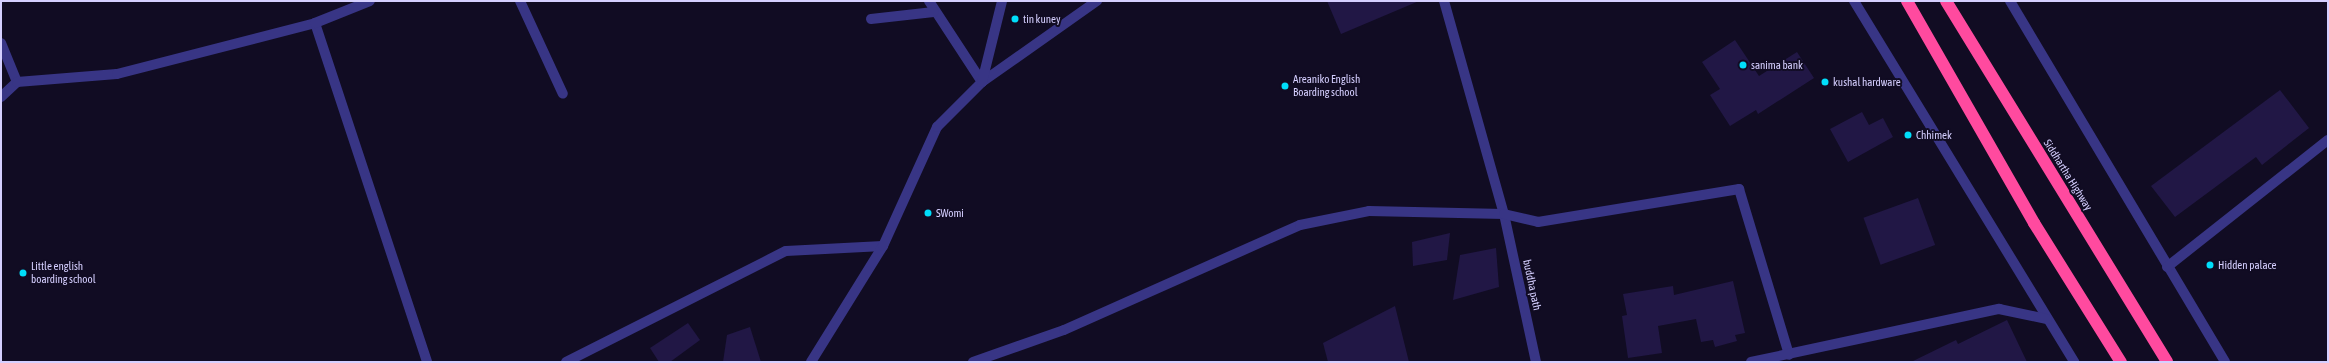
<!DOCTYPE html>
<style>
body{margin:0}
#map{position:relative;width:2329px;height:363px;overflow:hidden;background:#110c23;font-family:"Asap Condensed",sans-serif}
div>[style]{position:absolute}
.building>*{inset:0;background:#211745;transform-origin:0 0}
.minor>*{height:10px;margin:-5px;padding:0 5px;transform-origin:5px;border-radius:5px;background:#383585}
.highway>*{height:12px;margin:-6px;padding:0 6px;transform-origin:6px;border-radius:6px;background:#ff4a9f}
.dots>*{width:11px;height:11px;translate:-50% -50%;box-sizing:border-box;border:2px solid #110c23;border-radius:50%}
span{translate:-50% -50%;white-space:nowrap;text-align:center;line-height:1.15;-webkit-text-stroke:4px #110c23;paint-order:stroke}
.poi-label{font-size:11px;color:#d5cfff}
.left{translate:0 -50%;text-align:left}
.street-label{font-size:11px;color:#d5cfff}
.frame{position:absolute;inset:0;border:2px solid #d5cfff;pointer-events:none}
</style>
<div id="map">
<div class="building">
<i style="clip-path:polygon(1327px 1px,1419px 1px,1341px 34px)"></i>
<i style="clip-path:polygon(1735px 40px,1759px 76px,1797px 52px,1814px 78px,1758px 114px,1756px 110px,1730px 126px,1710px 95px,1720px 89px,1702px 62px)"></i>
<i style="clip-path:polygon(2280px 90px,2309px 128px,2262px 165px,2256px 157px,2175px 217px,2151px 186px)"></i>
<i style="clip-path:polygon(1862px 112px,1869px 125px,1883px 118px,1893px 137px,1848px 162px,1830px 129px)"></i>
<i style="left:1918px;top:198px;width:50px;height:58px;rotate:70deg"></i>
<i style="clip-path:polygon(1450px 233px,1447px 260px,1413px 266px,1412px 242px)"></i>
<i style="clip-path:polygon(1496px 248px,1499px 287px,1453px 300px,1460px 255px)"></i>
<i style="clip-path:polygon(1733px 281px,1745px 333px,1735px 335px,1737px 341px,1715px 347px,1713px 340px,1701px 342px,1696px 319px,1658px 326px,1662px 353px,1628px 358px,1622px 316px,1627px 315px,1623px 294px,1673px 286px,1674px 295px)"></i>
<i style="clip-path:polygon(1395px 306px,1409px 362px,1328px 362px,1323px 343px)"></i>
<i style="clip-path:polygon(2007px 320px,2027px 362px,1911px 362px,1956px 340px,1958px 344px)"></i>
<i style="clip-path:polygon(688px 323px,700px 340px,670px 362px,659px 362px,650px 348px)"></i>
<i style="clip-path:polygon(750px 327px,761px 362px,723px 362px,727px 335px)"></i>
</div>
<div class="minor">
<i style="left:520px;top:1px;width:102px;rotate:65.2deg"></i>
<i style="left:929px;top:1px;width:97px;rotate:56.8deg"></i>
<i style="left:982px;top:82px;width:141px;rotate:-35.2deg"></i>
<i style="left:1444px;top:1px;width:221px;rotate:74.3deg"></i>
<i style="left:1504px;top:214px;width:151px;rotate:77.8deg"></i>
<i style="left:1854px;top:1px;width:423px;rotate:58.6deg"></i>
<i style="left:2010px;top:1px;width:420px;rotate:59.2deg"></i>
<i style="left:871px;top:19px;width:63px;rotate:-6.3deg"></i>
<i style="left:315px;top:23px;width:357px;rotate:71.7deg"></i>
<i style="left:1px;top:43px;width:42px;rotate:67.7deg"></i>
<i style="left:17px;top:82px;width:22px;rotate:137deg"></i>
<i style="left:17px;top:82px;width:100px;rotate:-4.6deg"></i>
<i style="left:117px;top:74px;width:204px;rotate:-14.4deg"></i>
<i style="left:315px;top:23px;width:59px;rotate:-21.8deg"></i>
<i style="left:2167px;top:267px;width:205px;rotate:-38.3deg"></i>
<i style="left:566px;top:362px;width:246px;rotate:-26.8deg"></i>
<i style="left:786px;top:251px;width:97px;rotate:-3deg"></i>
<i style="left:811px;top:362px;width:137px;rotate:-58.2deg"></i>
<i style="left:883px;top:246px;width:131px;rotate:-65.6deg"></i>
<i style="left:937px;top:127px;width:64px;rotate:-45deg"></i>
<i style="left:982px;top:82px;width:83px;rotate:-76.1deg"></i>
<i style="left:973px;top:362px;width:96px;rotate:-19.4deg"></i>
<i style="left:1064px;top:330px;width:258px;rotate:-24deg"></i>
<i style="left:1300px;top:225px;width:70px;rotate:-11.5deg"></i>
<i style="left:1369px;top:211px;width:135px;rotate:1.3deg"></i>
<i style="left:1504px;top:214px;width:35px;rotate:13deg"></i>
<i style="left:1538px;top:222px;width:204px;rotate:-9.3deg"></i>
<i style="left:1739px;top:189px;width:173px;rotate:73.2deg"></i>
<i style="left:1751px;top:362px;width:254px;rotate:-12.1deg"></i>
<i style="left:1999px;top:309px;width:49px;rotate:11.8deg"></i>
</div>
<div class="highway">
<i style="left:1907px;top:1px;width:256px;rotate:60.2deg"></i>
<i style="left:2034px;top:223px;width:164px;rotate:58deg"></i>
<i style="left:1946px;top:1px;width:423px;rotate:58.5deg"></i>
</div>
<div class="dots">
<i style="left:1015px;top:19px;background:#00defa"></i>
<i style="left:1743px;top:65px;background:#00defa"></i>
<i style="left:1825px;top:82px;background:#00defa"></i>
<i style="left:1285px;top:86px;background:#00defa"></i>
<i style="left:1908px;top:135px;background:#00defa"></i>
<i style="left:928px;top:213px;background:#00defa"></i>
<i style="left:2210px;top:265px;background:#00defa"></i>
<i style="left:23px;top:273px;background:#00defa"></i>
</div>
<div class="poi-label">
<span class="left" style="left:1023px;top:19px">tin kuney</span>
<span class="left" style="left:1751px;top:65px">sanima bank</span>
<span class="left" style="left:1293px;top:86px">Areaniko English<br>Boarding school</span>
<span class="left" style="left:1833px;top:82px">kushal hardware</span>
<span class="left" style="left:1916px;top:135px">Chhimek</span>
<span class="left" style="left:936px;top:213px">SWomi</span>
<span class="left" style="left:2218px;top:265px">Hidden palace</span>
<span class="left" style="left:31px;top:273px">Little english<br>boarding school</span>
</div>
<div class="street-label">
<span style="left:2068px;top:175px;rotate:58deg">Siddhartha Highway</span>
<span style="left:1532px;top:285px;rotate:78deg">buddha path</span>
</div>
<div class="frame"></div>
</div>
